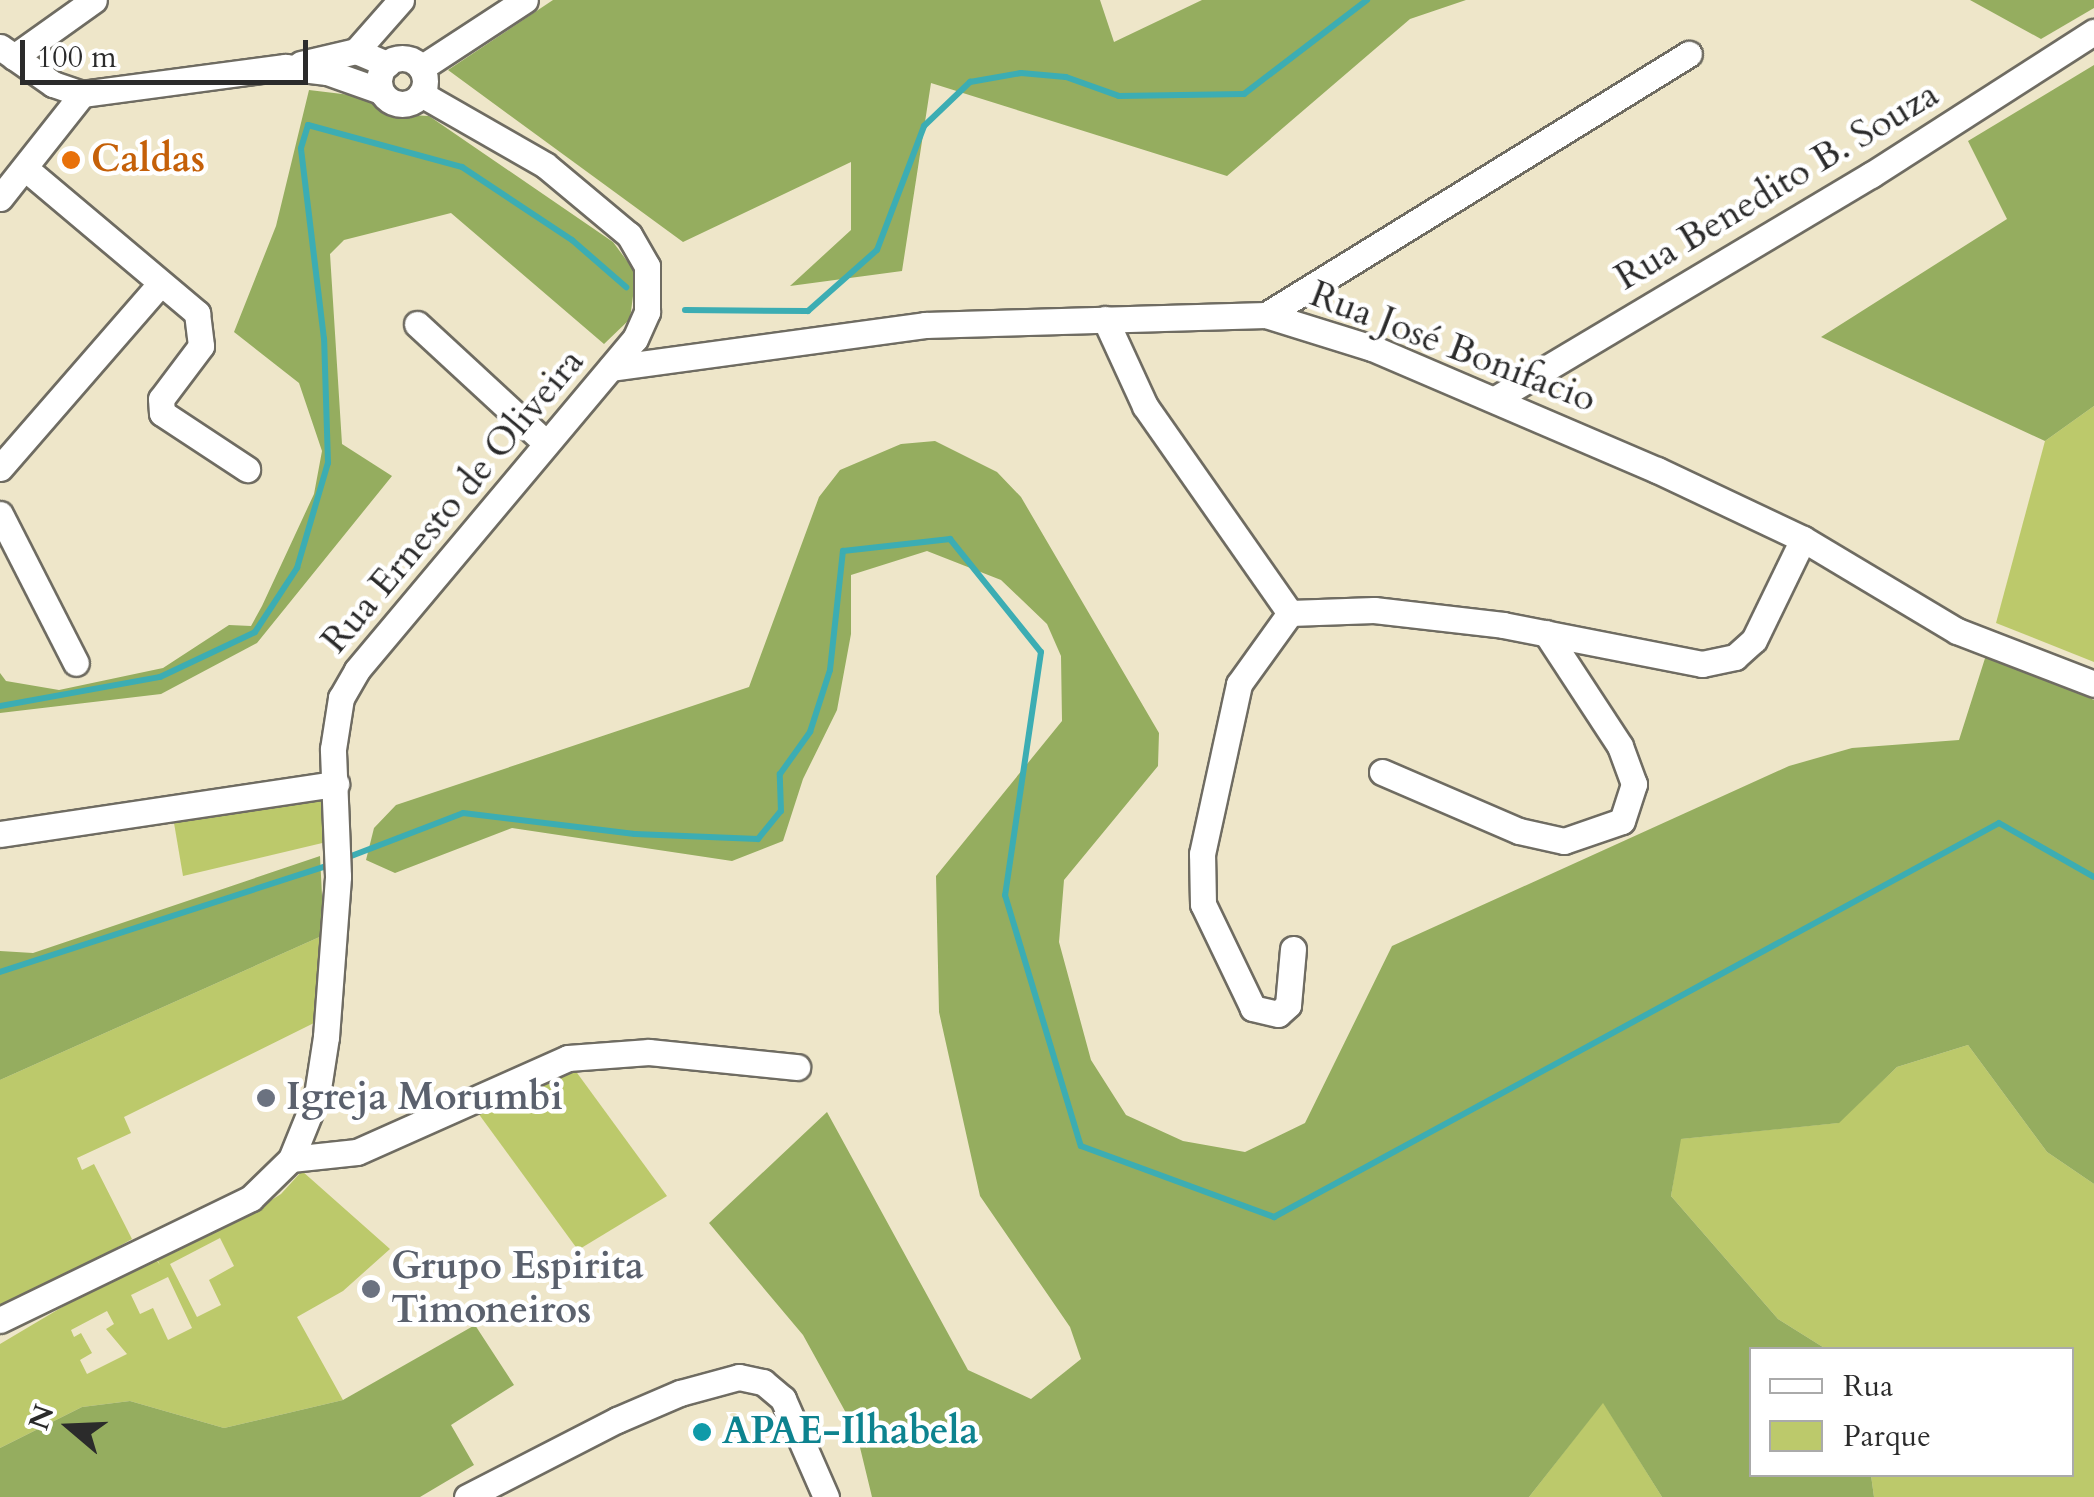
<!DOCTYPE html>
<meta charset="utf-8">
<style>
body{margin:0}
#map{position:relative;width:2094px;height:1497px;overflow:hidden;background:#eee6c9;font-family:Cardo,serif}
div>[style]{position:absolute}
.green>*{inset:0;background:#bcc96b}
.forest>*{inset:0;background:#95ad5f}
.stream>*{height:6px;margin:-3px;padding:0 3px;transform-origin:3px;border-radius:3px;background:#3cadb3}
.roads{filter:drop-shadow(2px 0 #6f6c62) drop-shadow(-2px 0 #6f6c62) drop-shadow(0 2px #6f6c62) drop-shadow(0 -2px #6f6c62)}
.minor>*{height:25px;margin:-12.5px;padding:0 12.5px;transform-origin:12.5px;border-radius:12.5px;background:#fff}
.minor>.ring{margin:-12.5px;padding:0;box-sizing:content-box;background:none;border:25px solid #fff;border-radius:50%}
.dots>*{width:28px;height:28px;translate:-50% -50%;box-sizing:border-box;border:5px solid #fff;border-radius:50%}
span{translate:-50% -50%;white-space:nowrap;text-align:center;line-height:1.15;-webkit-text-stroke:9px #fff;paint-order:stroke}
.food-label{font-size:38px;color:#c56008;font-weight:700}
.left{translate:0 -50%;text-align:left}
.street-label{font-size:38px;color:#2b2b2b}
.worship-label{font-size:38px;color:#5b616d;font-weight:700}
.culture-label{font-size:38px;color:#0d838f;font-weight:700}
.legend{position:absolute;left:1749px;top:1347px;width:325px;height:130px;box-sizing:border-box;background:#fff;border:2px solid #aaa;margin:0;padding:12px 18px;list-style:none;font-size:30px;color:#2b2b2b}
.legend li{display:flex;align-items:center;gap:20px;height:50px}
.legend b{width:50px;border:2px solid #aaa}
.north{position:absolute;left:20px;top:1377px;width:100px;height:100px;-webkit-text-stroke:8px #fff;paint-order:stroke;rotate:289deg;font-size:28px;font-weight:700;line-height:40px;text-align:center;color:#2b2b2b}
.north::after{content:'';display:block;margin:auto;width:35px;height:45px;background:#2b2b2b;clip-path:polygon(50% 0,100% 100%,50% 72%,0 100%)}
.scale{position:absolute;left:20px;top:40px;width:288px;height:45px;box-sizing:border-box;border:5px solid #2b2b2b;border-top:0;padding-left:12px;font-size:30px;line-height:35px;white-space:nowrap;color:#2b2b2b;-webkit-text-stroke:8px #fff;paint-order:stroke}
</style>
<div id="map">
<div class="green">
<i style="clip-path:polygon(2094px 406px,2094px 662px,1996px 623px,2045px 441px)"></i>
<i style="clip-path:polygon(330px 790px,335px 840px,183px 876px,173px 817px)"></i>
<i style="clip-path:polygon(324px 935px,320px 1020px,124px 1117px,131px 1133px,77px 1158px,82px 1170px,94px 1164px,132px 1239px,0 1313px,0 1080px)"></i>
<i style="clip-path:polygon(1968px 1045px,2047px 1152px,2094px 1184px,2094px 1497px,1874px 1497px,1871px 1475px,2072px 1474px,2072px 1350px,1826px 1349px,1778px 1319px,1671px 1196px,1680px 1139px,1838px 1123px,1897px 1067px)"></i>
<i style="clip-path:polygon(572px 1066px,667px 1196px,578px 1250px,478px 1113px)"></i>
<i style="clip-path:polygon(evenodd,302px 1171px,390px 1249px,343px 1291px,297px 1317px,343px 1400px,224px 1428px,130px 1401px,82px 1407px,0 1448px,0 1344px,96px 1287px,155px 1258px,160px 1265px,157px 1259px,241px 1219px,281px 1194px,302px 1171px,220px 1238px,234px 1266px,209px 1280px,221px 1305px,197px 1317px,170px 1264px,220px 1238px,302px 1171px,168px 1277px,192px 1328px,168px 1340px,153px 1308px,140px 1314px,131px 1295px,168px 1277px,302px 1171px,107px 1311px,114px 1324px,106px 1329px,127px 1354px,87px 1374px,80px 1360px,92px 1353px,81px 1333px,74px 1337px,71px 1330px,107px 1311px)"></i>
<i style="clip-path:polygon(1603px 1402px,1662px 1497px,1529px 1497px)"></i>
</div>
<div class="forest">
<i style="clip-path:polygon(553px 0,1100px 0,1114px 42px,1202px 0,1466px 0,1410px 19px,1227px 176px,931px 83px,902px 271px,790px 286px,851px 230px,851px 162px,683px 242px,448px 70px)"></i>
<i style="clip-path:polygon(1970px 0,2094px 0,2094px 8px,2041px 39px)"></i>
<i style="clip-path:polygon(2094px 65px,2094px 406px,2045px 441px,1821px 337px,2007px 219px,1968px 141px)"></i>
<i style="clip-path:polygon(309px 90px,367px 97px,392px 114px,429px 116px,613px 242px,636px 273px,630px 319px,604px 344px,451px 213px,344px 240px,330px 254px,342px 444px,392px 476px,257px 643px,161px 694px,0 713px,0 673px,6px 681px,59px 690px,163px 668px,229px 625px,251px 626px,262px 606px,314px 494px,322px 451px,299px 383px,234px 332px,276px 226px)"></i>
<i style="clip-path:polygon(935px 441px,997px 472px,1021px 497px,1159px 733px,1158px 766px,1064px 880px,1059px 942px,1091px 1060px,1126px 1115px,1183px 1141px,1245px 1152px,1305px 1123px,1392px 946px,1789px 766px,1852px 748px,1959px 740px,1987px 652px,2094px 700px,2094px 1184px,2047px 1152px,1968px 1045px,1897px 1067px,1839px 1123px,1681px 1139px,1671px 1196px,1778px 1319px,1826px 1349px,1752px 1350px,1752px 1474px,1871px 1475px,1874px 1497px,1662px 1497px,1603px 1403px,1529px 1497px,872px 1497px,856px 1431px,803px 1335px,709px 1223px,827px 1112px,968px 1370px,1031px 1399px,1081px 1359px,1070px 1327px,980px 1196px,939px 1012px,936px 876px,1062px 721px,1061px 656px,1047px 624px,1001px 580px,927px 551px,851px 575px,851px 634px,837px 710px,803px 779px,783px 841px,732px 861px,512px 828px,395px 873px,366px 860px,374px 828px,396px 805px,749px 687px,819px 497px,840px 470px,901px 444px)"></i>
<i style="clip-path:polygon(320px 856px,324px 935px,0 1080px,0 951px,33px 953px)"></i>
<i style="clip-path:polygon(475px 1325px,514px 1385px,451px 1425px,474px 1465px,420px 1497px,0 1497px,0 1448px,82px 1407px,130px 1401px,224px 1428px,343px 1400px)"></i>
</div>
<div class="stream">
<i style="left:685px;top:310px;width:123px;rotate:0.5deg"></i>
<i style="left:808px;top:311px;width:92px;rotate:-41.5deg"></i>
<i style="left:877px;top:250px;width:133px;rotate:-69.2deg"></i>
<i style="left:924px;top:126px;width:64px;rotate:-43.7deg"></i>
<i style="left:970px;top:82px;width:52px;rotate:-10deg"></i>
<i style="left:1021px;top:73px;width:45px;rotate:5.1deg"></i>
<i style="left:1066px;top:77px;width:56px;rotate:19.7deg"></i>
<i style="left:1119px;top:96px;width:125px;rotate:-0.9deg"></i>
<i style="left:1244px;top:94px;width:155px;rotate:-37.4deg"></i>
<i style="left:0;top:706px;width:163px;rotate:-10.3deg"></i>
<i style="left:160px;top:677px;width:105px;rotate:-25.3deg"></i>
<i style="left:255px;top:632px;width:77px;rotate:-56.7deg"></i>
<i style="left:297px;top:568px;width:109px;rotate:-73.6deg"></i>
<i style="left:328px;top:463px;width:124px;rotate:-91.8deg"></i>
<i style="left:324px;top:339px;width:192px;rotate:-96.9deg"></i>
<i style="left:301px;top:148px;width:24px;rotate:-73deg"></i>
<i style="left:308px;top:125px;width:160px;rotate:15.3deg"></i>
<i style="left:462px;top:167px;width:132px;rotate:33.6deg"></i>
<i style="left:572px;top:240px;width:72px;rotate:41deg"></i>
<i style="left:346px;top:858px;width:125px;rotate:-21deg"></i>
<i style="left:463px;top:813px;width:173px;rotate:7deg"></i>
<i style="left:635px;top:834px;width:123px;rotate:2.3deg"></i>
<i style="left:758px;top:839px;width:36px;rotate:-51deg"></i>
<i style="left:781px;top:811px;width:37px;rotate:-92deg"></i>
<i style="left:780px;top:774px;width:52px;rotate:-54.5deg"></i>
<i style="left:810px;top:732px;width:65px;rotate:-72.1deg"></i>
<i style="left:830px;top:670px;width:120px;rotate:-83.8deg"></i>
<i style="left:843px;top:551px;width:108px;rotate:-6.4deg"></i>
<i style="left:950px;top:539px;width:145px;rotate:51.2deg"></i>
<i style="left:1041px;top:652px;width:246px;rotate:98.4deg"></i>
<i style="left:1005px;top:895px;width:262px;rotate:73.2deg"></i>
<i style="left:1081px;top:1146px;width:206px;rotate:20.2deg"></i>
<i style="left:1274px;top:1217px;width:825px;rotate:-28.52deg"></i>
<i style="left:1999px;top:823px;width:109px;rotate:29.6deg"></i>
<i style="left:0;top:972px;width:346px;rotate:-18deg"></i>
</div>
<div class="roads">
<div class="minor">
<i style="left:0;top:47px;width:65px;rotate:34.9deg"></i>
<i style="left:53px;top:84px;width:31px;rotate:19deg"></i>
<i style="left:82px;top:94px;width:205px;rotate:-7.6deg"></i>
<i style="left:285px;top:67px;width:42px;rotate:6.8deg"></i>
<i style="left:327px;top:72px;width:57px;rotate:19.4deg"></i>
<i style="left:356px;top:51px;width:68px;rotate:-48.6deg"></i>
<i style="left:14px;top:57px;width:98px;rotate:-35.5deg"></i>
<i class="ring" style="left:379px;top:58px;width:21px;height:21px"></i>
<i style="left:301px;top:64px;width:57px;rotate:-13.3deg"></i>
<i style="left:356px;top:51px;width:34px;rotate:23deg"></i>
<i style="left:421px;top:68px;width:124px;rotate:-33.2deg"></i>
<i style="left:26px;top:169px;width:224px;rotate:40.1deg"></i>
<i style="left:197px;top:313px;width:33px;rotate:83deg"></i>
<i style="left:201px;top:346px;width:66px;rotate:127deg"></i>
<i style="left:161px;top:399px;width:14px;rotate:86deg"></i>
<i style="left:162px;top:413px;width:102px;rotate:33.4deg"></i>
<i style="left:0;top:198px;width:132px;rotate:-51.7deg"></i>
<i style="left:1266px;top:315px;width:497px;rotate:-31.7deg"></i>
<i style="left:1105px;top:319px;width:96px;rotate:65.3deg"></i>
<i style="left:1145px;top:406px;width:253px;rotate:55deg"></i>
<i style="left:417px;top:324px;width:174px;rotate:42.7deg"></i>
<i style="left:611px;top:368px;width:317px;rotate:-7.8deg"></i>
<i style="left:925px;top:325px;width:341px;rotate:-1.7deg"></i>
<i style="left:1266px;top:315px;width:111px;rotate:17.3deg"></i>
<i style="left:1372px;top:348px;width:310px;rotate:23.2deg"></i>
<i style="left:1657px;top:470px;width:161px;rotate:25.3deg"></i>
<i style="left:1803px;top:539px;width:179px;rotate:30.9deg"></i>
<i style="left:1957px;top:631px;width:147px;rotate:21.1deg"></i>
<i style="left:1495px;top:399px;width:438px;rotate:-30.8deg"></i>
<i style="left:1871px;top:175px;width:265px;rotate:-32.7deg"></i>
<i style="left:0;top:468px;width:244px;rotate:-49deg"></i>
<i style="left:0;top:514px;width:167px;rotate:63deg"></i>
<i style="left:1382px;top:772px;width:149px;rotate:23.3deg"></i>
<i style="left:1519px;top:831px;width:46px;rotate:12.5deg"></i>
<i style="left:1564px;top:841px;width:61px;rotate:-19deg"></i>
<i style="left:1622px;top:821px;width:39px;rotate:-72deg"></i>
<i style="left:1634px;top:784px;width:40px;rotate:-110.2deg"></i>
<i style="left:1620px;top:746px;width:135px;rotate:-123.2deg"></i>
<i style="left:0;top:834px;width:340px;rotate:-8.5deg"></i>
<i style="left:1293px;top:949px;width:56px;rotate:95.1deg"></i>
<i style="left:1288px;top:1005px;width:13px;rotate:138deg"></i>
<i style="left:1278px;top:1014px;width:26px;rotate:-167deg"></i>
<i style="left:1253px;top:1008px;width:115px;rotate:-115.7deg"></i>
<i style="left:1203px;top:904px;width:50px;rotate:-91.1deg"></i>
<i style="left:1202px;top:854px;width:174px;rotate:-77.7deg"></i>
<i style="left:1239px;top:684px;width:87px;rotate:-54.3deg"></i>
<i style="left:1290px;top:613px;width:84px;rotate:-2deg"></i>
<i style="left:1374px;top:610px;width:130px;rotate:6.6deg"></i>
<i style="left:1503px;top:625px;width:203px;rotate:11.1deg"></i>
<i style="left:1702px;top:664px;width:34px;rotate:-12deg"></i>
<i style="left:1735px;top:657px;width:25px;rotate:-42deg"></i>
<i style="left:1754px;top:640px;width:112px;rotate:-64.1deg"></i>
<i style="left:291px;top:1159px;width:66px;rotate:-6.1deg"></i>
<i style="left:357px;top:1152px;width:231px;rotate:-24deg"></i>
<i style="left:568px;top:1058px;width:81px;rotate:-4.2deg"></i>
<i style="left:649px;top:1052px;width:149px;rotate:5.8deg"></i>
<i style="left:0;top:1320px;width:279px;rotate:-25.9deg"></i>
<i style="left:251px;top:1198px;width:56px;rotate:-44.3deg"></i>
<i style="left:291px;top:1159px;width:69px;rotate:-67.9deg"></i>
<i style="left:317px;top:1095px;width:59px;rotate:-81.2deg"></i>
<i style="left:326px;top:1037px;width:161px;rotate:-85.7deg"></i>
<i style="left:338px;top:876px;width:127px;rotate:-92.3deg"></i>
<i style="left:333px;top:749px;width:52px;rotate:-81.1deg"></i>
<i style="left:341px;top:698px;width:32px;rotate:-60deg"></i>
<i style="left:357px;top:670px;width:432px;rotate:-50deg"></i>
<i style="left:635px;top:339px;width:30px;rotate:-66deg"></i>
<i style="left:647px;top:312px;width:46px;rotate:-90deg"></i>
<i style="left:647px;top:266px;width:36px;rotate:-120deg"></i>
<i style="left:629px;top:235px;width:109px;rotate:-140.2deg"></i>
<i style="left:545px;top:165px;width:143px;rotate:-150.2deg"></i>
<i style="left:467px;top:1497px;width:169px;rotate:-27.2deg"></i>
<i style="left:617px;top:1420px;width:69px;rotate:-23.2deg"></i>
<i style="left:680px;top:1393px;width:61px;rotate:-15.2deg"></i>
<i style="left:739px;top:1377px;width:25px;rotate:12deg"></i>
<i style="left:763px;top:1382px;width:26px;rotate:40deg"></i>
<i style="left:783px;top:1399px;width:107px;rotate:66.3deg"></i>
</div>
</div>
<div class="dots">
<i style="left:71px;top:160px;background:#e8710a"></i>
<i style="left:266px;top:1098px;background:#6b7280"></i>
<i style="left:371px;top:1289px;background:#6b7280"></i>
<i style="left:702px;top:1432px;background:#0f9aa8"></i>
</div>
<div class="food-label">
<span class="left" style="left:91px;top:160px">Caldas</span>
</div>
<div class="street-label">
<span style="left:1777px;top:186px;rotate:-31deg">Rua Benedito B. Souza</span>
<span style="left:1453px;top:347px;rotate:21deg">Rua José Bonifacio</span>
<span style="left:453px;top:501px;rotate:-50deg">Rua Ernesto de Oliveira</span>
</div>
<div class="worship-label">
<span class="left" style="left:286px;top:1098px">Igreja Morumbi</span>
<span class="left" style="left:391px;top:1289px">Grupo Espirita<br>Timoneiros</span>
</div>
<div class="culture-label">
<span class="left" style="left:722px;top:1432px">APAE-Ilhabela</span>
</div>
<ul class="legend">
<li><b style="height:12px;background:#fff"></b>Rua</li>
<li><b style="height:28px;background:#bcc96b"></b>Parque</li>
</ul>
<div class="north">N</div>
<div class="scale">100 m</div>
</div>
